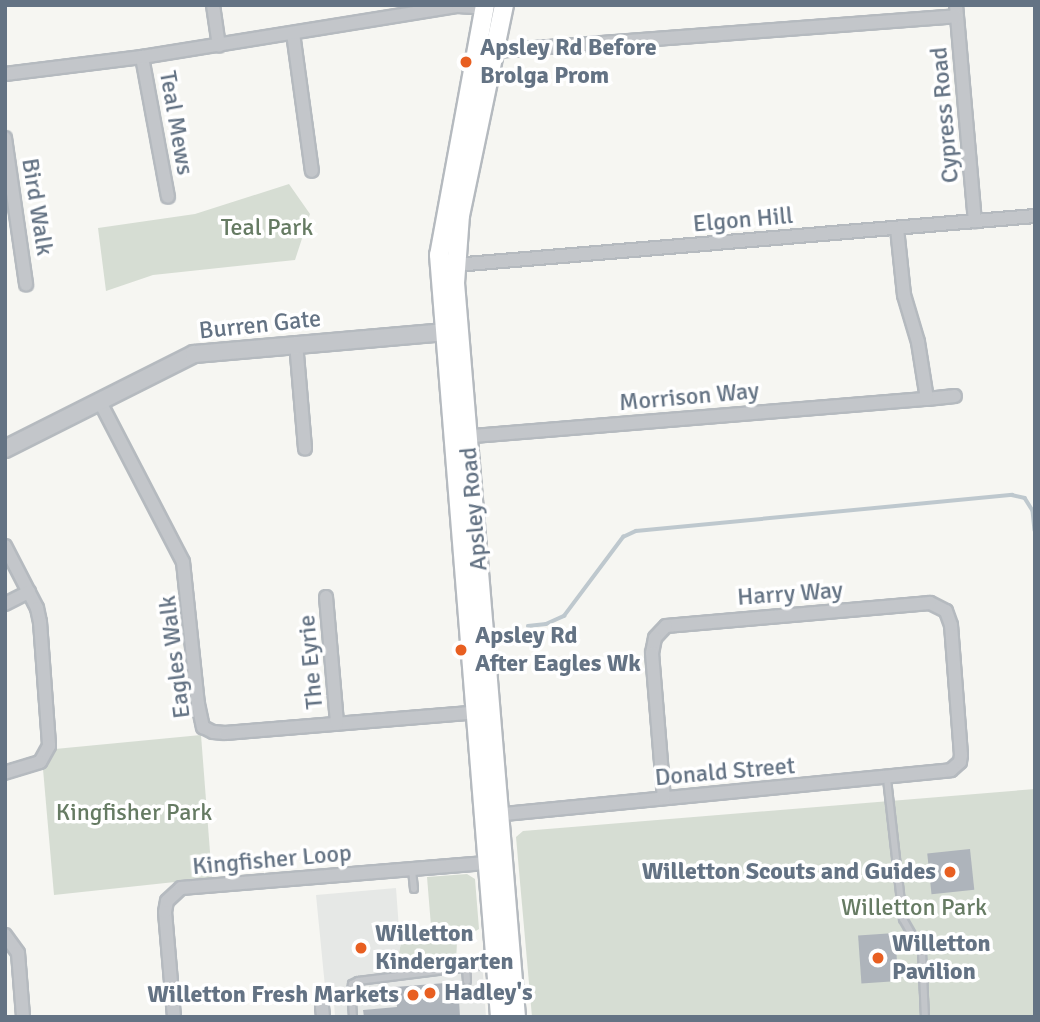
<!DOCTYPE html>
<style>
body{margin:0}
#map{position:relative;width:1040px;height:1022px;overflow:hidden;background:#f6f6f2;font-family:Signika,sans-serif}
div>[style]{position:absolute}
.built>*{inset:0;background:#e6e8e6}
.green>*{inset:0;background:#d6ddd3}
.stream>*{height:3.5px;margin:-1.75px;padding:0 1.75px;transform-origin:1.75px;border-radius:1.75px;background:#bec8ce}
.building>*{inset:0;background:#aeb4bb;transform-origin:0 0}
.roads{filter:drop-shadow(2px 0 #b5babf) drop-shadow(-2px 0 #b5babf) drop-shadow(0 2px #b5babf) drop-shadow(0 -2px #b5babf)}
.service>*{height:6px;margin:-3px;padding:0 3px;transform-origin:3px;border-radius:3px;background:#c3c6ca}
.minor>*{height:12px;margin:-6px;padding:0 6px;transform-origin:6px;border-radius:6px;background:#c3c6ca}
.tertiary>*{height:16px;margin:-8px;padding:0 8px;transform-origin:8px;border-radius:8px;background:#c3c6ca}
.secondary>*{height:18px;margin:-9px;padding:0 9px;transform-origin:9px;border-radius:9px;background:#fff}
.dots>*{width:19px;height:19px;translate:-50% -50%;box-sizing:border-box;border:4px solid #fff;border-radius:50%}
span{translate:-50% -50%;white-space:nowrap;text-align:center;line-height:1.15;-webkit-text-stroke:7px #fff;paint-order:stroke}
.poi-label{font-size:24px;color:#647384;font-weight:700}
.left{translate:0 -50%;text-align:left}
.right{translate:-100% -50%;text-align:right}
.street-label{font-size:24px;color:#647384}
.park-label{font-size:24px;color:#667b63}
.frame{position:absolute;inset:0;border:7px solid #647384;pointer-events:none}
</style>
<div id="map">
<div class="built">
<i style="clip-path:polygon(396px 888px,399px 929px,404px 929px,396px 967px,482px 960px,486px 1017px,335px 1017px,334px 1002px,326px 997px,316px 895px)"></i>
</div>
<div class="green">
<i style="clip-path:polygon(289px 184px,310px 214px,295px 260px,153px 275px,106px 291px,98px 228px,195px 214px)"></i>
<i style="clip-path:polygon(201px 735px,212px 878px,54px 895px,43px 769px,55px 749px)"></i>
<i style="clip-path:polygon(1035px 789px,1035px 1017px,532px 1017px,516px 837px,523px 831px)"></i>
<i style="clip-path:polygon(467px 874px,475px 879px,479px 929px,457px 942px,456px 962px,396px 967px,404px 929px,422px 931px,422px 927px,431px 926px,427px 877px)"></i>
</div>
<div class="stream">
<i style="left:528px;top:626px;width:18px;rotate:-6deg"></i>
<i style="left:546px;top:624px;width:20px;rotate:-24deg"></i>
<i style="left:564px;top:616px;width:99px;rotate:-53.2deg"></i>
<i style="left:623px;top:537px;width:14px;rotate:-25deg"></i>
<i style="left:636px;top:531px;width:378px;rotate:-5.5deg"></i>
<i style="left:1012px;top:495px;width:13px;rotate:13deg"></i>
<i style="left:1025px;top:498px;width:15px;rotate:58deg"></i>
<i style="left:1033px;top:511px;width:19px;rotate:84deg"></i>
</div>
<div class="building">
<i style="left:970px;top:849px;width:41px;height:43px;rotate:84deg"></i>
<i style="left:895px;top:933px;width:48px;height:37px;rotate:86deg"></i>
<i style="clip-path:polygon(458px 982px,460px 1017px,364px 1017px,363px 1010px,397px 1007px,395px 987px)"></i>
</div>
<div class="roads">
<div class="service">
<i style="left:887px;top:779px;width:141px;rotate:83.5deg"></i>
<i style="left:903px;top:919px;width:38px;rotate:60deg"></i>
<i style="left:922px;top:952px;width:65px;rotate:87.4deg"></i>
<i style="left:412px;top:870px;width:19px;rotate:84deg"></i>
<i style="left:466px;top:967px;width:14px;rotate:86deg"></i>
<i style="left:353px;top:1017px;width:26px;rotate:-94deg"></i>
<i style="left:351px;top:991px;width:7px;rotate:-82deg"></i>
<i style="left:352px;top:984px;width:7px;rotate:-27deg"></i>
<i style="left:358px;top:981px;width:137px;rotate:-7.1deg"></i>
</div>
<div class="minor">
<i style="left:213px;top:5px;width:41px;rotate:81.7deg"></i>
<i style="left:956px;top:5px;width:217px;rotate:85deg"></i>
<i style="left:293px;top:33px;width:139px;rotate:82.2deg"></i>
<i style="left:495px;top:51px;width:463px;rotate:-4.3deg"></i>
<i style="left:142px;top:57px;width:142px;rotate:79.5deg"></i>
<i style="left:5px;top:74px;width:138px;rotate:-7.1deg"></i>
<i style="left:142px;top:57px;width:320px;rotate:-9.2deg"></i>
<i style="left:458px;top:6px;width:27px;rotate:4deg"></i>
<i style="left:5px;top:138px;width:148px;rotate:81.8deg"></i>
<i style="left:455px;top:265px;width:582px;rotate:-4.83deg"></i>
<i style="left:296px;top:343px;width:106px;rotate:85.1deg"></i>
<i style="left:927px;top:399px;width:28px;rotate:-6deg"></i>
<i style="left:99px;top:400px;width:182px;rotate:62.6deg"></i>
<i style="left:183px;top:562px;width:143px;rotate:84deg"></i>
<i style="left:198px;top:704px;width:24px;rotate:78deg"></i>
<i style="left:203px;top:727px;width:11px;rotate:27deg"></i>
<i style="left:213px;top:732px;width:12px;rotate:5deg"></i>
<i style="left:225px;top:733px;width:258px;rotate:-4.7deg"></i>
<i style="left:461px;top:437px;width:468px;rotate:-4.7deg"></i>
<i style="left:927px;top:399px;width:58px;rotate:-99deg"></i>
<i style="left:918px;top:342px;width:49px;rotate:-106.6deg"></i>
<i style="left:904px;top:295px;width:67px;rotate:-96deg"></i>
<i style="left:5px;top:546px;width:70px;rotate:62.7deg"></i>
<i style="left:37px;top:608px;width:14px;rotate:78deg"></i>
<i style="left:40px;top:622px;width:124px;rotate:85.8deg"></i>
<i style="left:49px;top:746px;width:18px;rotate:119deg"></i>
<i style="left:40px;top:762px;width:37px;rotate:163deg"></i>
<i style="left:326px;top:597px;width:127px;rotate:85deg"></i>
<i style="left:5px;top:604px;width:27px;rotate:-27deg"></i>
<i style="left:494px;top:815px;width:459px;rotate:-5.6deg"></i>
<i style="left:951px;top:770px;width:12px;rotate:-42deg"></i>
<i style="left:960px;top:762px;width:7px;rotate:-82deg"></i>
<i style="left:961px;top:755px;width:130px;rotate:-94.4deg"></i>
<i style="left:951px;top:625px;width:15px;rotate:-110deg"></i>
<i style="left:946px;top:611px;width:18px;rotate:-153deg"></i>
<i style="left:930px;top:603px;width:265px;rotate:175deg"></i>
<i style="left:666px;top:626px;width:16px;rotate:133deg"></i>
<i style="left:655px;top:638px;width:15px;rotate:101deg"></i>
<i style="left:652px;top:653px;width:145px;rotate:85.3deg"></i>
<i style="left:5px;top:935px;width:22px;rotate:54deg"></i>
<i style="left:18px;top:953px;width:64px;rotate:85.5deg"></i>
<i style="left:322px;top:1007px;width:10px;rotate:84deg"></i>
<i style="left:174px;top:1017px;width:105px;rotate:-94.9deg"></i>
<i style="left:165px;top:912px;width:11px;rotate:-80deg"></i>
<i style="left:167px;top:901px;width:19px;rotate:-43deg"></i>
<i style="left:181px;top:888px;width:315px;rotate:-4.7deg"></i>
</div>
<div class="tertiary">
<i style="left:5px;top:449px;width:212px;rotate:-26.7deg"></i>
<i style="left:194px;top:354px;width:262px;rotate:-5deg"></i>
</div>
<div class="secondary">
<i style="left:485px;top:5px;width:254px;rotate:100.4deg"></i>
<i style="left:439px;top:255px;width:764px;rotate:85.42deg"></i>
<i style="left:504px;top:5px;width:215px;rotate:101.8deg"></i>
<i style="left:460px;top:215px;width:68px;rotate:94.2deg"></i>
<i style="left:455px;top:283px;width:737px;rotate:85.25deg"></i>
</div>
</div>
<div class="dots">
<i style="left:466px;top:62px;background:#e85f21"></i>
<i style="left:461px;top:650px;background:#e85f21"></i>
<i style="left:950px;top:872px;background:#e85f21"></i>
<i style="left:361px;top:948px;background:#e85f21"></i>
<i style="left:878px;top:958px;background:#e85f21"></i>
<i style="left:430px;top:993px;background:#e85f21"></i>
<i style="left:413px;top:995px;background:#e85f21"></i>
</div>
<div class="poi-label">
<span class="left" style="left:480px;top:62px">Apsley Rd Before<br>Brolga Prom</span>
<span class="left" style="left:475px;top:650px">Apsley Rd<br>After Eagles Wk</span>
<span class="right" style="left:936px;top:872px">Willetton Scouts and Guides</span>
<span class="left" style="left:375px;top:948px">Willetton<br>Kindergarten</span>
<span class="left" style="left:892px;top:958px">Willetton<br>Pavilion</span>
<span class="left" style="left:444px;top:993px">Hadley's</span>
<span class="right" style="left:399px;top:995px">Willetton Fresh Markets</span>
</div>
<div class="street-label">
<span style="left:945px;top:115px;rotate:-95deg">Cypress Road</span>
<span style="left:176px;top:123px;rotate:80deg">Teal Mews</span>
<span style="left:37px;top:207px;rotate:81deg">Bird Walk</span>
<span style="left:743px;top:220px;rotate:-5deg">Elgon Hill</span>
<span style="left:260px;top:325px;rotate:-6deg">Burren Gate</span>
<span style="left:689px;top:397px;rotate:-5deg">Morrison Way</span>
<span style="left:474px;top:509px;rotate:-95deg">Apsley Road</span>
<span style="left:790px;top:594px;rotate:-4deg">Harry Way</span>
<span style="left:175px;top:657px;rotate:-97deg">Eagles Walk</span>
<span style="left:311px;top:662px;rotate:-95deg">The Eyrie</span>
<span style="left:725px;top:772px;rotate:-5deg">Donald Street</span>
<span style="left:272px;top:860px;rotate:-5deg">Kingfisher Loop</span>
</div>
<div class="park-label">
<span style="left:267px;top:228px">Teal Park</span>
<span style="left:134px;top:813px">Kingfisher Park</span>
<span style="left:914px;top:908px">Willetton Park</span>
</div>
<div class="frame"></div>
</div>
